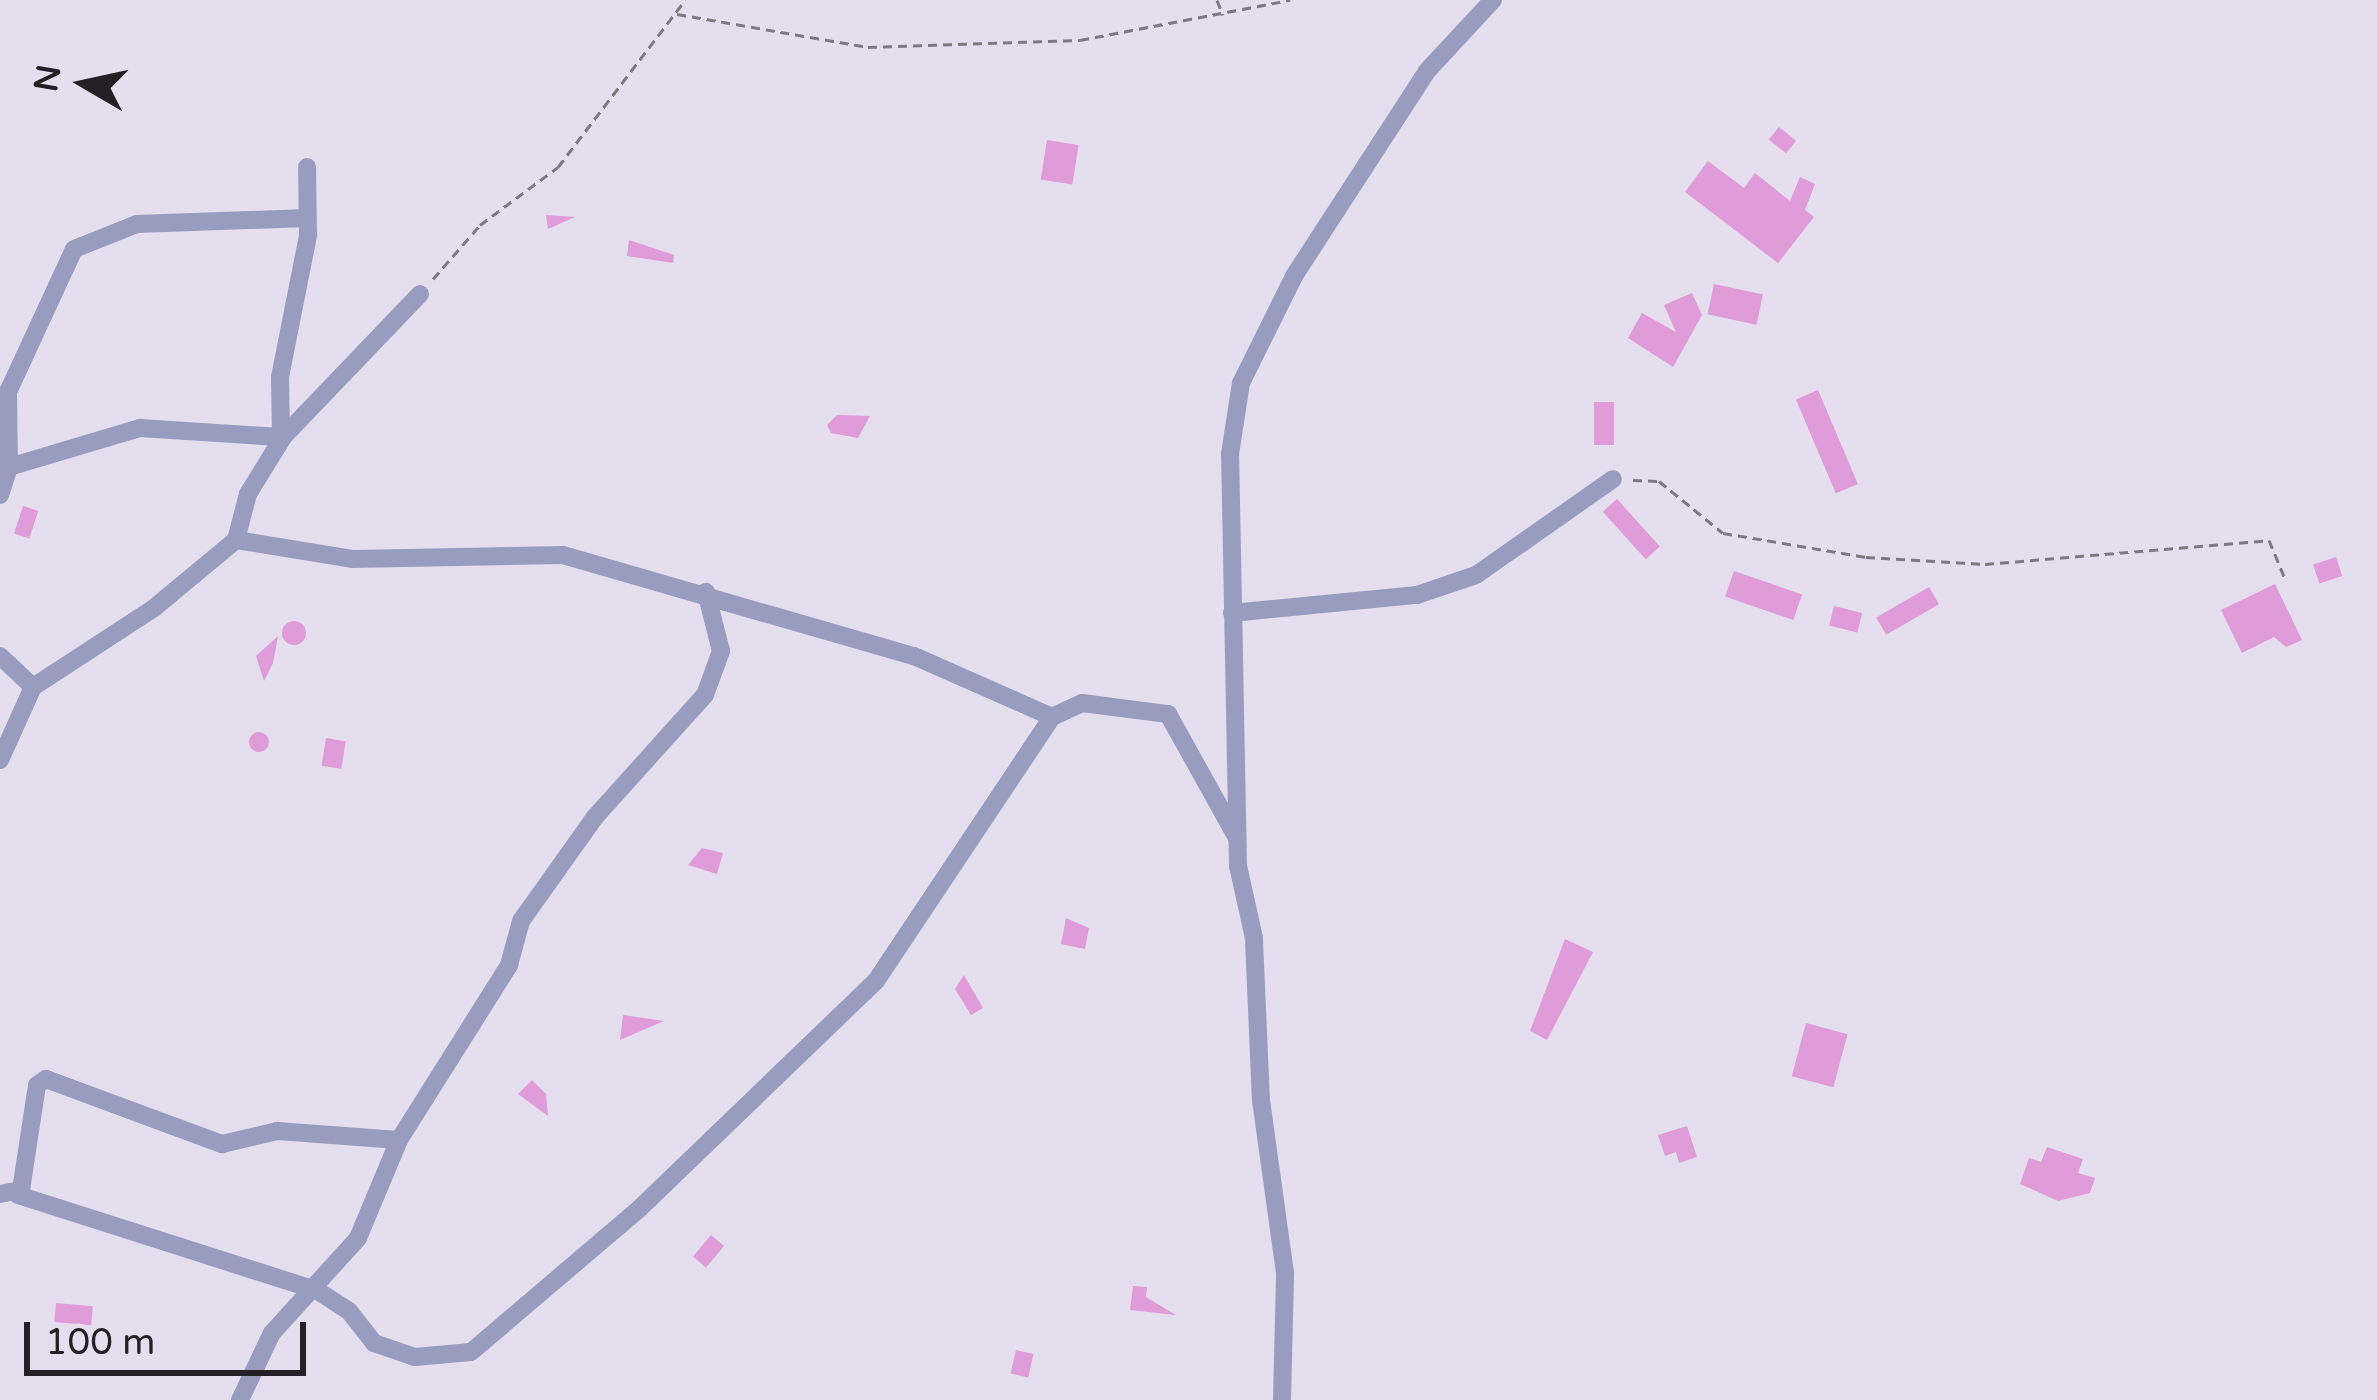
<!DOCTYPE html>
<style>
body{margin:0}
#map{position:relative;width:2377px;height:1400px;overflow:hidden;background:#e5deee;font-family:"Varela Round",sans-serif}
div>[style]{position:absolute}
.building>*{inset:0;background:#e09bd9;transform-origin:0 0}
.round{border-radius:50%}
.path>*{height:3px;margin-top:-1.5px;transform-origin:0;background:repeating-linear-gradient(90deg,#7d7983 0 9px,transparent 0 15px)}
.street>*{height:18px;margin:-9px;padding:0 9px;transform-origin:9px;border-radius:9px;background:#989dc0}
span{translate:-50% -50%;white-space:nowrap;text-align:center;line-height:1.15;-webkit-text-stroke:10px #e5deee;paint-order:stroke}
.north{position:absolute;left:24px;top:24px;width:120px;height:120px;-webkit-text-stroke:9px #e5deee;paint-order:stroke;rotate:279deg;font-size:33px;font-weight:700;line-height:48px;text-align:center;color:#222025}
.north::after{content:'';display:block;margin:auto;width:42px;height:54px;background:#222025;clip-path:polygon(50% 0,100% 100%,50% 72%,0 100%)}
.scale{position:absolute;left:24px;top:1322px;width:282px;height:54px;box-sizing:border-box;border:6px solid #222025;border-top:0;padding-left:15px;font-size:36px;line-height:42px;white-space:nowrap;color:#222025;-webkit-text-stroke:9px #e5deee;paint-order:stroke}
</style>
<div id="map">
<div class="building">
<i style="left:1779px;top:127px;width:22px;height:16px;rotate:39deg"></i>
<i style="left:1047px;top:140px;width:32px;height:40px;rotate:9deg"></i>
<i style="clip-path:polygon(1708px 161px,1744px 188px,1755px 173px,1790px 201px,1800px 177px,1815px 184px,1805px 210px,1814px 217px,1778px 263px,1685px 192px)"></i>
<i style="clip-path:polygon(546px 215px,575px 217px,548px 229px)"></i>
<i style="clip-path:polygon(629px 240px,674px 255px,673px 263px,627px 256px)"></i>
<i style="left:1714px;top:284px;width:50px;height:31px;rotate:12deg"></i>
<i style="clip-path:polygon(1692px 293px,1702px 315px,1673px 367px,1628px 338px,1642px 313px,1676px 332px,1664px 305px)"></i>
<i style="left:1818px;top:390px;width:102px;height:24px;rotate:67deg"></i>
<i style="left:1594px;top:402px;width:20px;height:43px"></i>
<i style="clip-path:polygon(837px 415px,870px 416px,858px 438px,831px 433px,827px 425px)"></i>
<i style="left:1617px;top:499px;width:64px;height:19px;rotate:48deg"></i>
<i style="left:23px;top:506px;width:16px;height:29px;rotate:18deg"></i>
<i style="left:2336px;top:557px;width:20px;height:24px;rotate:72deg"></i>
<i style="left:1734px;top:571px;width:72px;height:27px;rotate:19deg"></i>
<i style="clip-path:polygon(2275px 584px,2302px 640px,2286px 647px,2274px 637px,2242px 653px,2221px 610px)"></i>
<i style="left:1929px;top:587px;width:20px;height:61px;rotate:60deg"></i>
<i style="left:1834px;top:606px;width:29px;height:20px;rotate:14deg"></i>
<i class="round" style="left:282px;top:621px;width:24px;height:24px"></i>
<i style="clip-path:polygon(278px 636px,273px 663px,264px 681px,256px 656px)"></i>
<i class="round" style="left:249px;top:732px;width:20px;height:20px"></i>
<i style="left:326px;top:738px;width:20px;height:28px;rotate:9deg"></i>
<i style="clip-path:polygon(702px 848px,723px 853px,717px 874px,688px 865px)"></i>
<i style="clip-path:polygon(1066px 918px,1089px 928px,1085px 949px,1061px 944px)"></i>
<i style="clip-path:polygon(1565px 939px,1593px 952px,1547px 1040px,1530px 1031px)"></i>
<i style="clip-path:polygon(964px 975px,983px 1008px,971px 1015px,955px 989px)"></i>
<i style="clip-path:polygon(623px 1015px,664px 1021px,620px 1040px)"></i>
<i style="left:1806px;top:1023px;width:43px;height:55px;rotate:15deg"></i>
<i style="clip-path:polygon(532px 1080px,546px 1094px,548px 1116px,518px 1094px)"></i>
<i style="clip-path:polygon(1687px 1126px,1697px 1157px,1679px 1163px,1676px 1152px,1665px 1156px,1658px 1135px)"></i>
<i style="clip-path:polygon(2047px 1147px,2083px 1159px,2078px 1173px,2095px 1178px,2090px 1193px,2058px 1201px,2020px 1184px,2029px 1158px,2041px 1162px)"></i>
<i style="left:711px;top:1235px;width:17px;height:28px;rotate:40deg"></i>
<i style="clip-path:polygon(1133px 1286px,1147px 1287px,1146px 1297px,1176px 1315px,1130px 1310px)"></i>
<i style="left:56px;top:1303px;width:37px;height:19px;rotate:5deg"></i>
<i style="left:1016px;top:1350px;width:18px;height:24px;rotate:13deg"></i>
</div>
<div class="path">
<i style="left:1217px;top:0;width:16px;rotate:68deg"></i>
<i style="left:677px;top:14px;width:194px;rotate:9.8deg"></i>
<i style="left:868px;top:47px;width:212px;rotate:-1.9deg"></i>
<i style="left:1080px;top:40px;width:214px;rotate:-10.8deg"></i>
<i style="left:433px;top:279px;width:72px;rotate:-49deg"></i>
<i style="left:480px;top:225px;width:97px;rotate:-36.6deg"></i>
<i style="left:558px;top:167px;width:210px;rotate:-52.7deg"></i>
<i style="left:1633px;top:480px;width:26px;rotate:2deg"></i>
<i style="left:1659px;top:481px;width:82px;rotate:39.1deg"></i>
<i style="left:1723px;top:533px;width:145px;rotate:9.5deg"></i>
<i style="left:1866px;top:557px;width:119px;rotate:3.4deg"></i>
<i style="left:1985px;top:564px;width:285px;rotate:-4.8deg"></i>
<i style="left:2269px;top:540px;width:44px;rotate:67.5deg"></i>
</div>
<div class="street">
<i style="left:9px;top:467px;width:137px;rotate:-16.6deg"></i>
<i style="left:140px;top:428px;width:141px;rotate:3.7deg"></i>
<i style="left:281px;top:437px;width:60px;rotate:-91deg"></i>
<i style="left:280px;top:377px;width:145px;rotate:-78.8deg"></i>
<i style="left:308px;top:235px;width:68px;rotate:-90.8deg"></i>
<i style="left:0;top:495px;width:29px;rotate:-72deg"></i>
<i style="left:9px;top:467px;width:75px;rotate:-90.8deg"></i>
<i style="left:8px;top:392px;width:157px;rotate:-65.2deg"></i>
<i style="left:74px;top:249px;width:68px;rotate:-21.6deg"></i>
<i style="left:137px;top:224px;width:170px;rotate:-2deg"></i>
<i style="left:236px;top:540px;width:119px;rotate:9.2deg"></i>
<i style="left:353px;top:559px;width:210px;rotate:-1.1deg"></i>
<i style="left:563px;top:555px;width:365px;rotate:16.1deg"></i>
<i style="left:914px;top:656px;width:151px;rotate:23.8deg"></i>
<i style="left:1052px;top:717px;width:33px;rotate:-25deg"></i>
<i style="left:1082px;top:703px;width:87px;rotate:7.3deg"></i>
<i style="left:1168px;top:714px;width:142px;rotate:60.9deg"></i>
<i style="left:1232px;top:613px;width:186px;rotate:-5.6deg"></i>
<i style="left:1417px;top:595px;width:62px;rotate:-18.7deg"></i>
<i style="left:1476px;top:575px;width:167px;rotate:-35deg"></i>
<i style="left:0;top:656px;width:45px;rotate:43.2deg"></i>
<i style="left:0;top:760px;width:80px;rotate:-65.7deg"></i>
<i style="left:33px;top:687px;width:145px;rotate:-33.1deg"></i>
<i style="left:154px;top:608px;width:107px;rotate:-39.7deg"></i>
<i style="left:236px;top:540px;width:48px;rotate:-75.4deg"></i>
<i style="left:248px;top:494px;width:67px;rotate:-58.4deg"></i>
<i style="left:283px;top:437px;width:198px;rotate:-46.2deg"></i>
<i style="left:0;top:1194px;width:21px;rotate:-11deg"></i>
<i style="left:21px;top:1190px;width:106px;rotate:-81.3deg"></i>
<i style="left:37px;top:1085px;width:11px;rotate:-34deg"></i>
<i style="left:46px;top:1079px;width:188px;rotate:20.3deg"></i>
<i style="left:222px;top:1144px;width:57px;rotate:-13.3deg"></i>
<i style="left:277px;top:1131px;width:122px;rotate:4.2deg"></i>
<i style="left:18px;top:1195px;width:315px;rotate:17.7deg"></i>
<i style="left:318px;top:1291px;width:37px;rotate:33deg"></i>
<i style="left:349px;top:1311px;width:41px;rotate:52deg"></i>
<i style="left:374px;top:1343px;width:43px;rotate:18.9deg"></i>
<i style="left:415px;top:1357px;width:56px;rotate:-5.1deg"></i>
<i style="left:471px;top:1352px;width:222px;rotate:-40.4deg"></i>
<i style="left:640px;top:1208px;width:327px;rotate:-43.9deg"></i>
<i style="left:876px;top:981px;width:317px;rotate:-56.3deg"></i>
<i style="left:240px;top:1400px;width:74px;rotate:-64.5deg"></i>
<i style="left:272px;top:1333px;width:128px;rotate:-47.8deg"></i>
<i style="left:358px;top:1238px;width:106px;rotate:-67.3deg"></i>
<i style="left:399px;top:1140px;width:207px;rotate:-57.8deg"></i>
<i style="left:509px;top:965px;width:46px;rotate:-74.7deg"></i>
<i style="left:521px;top:921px;width:128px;rotate:-54.6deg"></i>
<i style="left:595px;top:817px;width:164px;rotate:-48deg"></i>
<i style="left:705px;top:695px;width:47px;rotate:-70deg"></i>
<i style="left:721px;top:651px;width:61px;rotate:-104.3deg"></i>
<i style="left:1282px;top:1400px;width:127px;rotate:-88.6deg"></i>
<i style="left:1285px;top:1273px;width:174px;rotate:-97.9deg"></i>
<i style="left:1261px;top:1101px;width:163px;rotate:-92.5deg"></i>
<i style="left:1254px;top:938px;width:74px;rotate:-102.5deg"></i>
<i style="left:1238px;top:866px;width:412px;rotate:-91.1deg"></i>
<i style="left:1230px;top:454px;width:72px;rotate:-81.2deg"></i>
<i style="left:1241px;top:383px;width:119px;rotate:-63.6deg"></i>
<i style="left:1294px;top:276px;width:244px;rotate:-57deg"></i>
<i style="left:1427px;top:71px;width:97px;rotate:-47.1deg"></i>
</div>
<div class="north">N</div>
<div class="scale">100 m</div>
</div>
